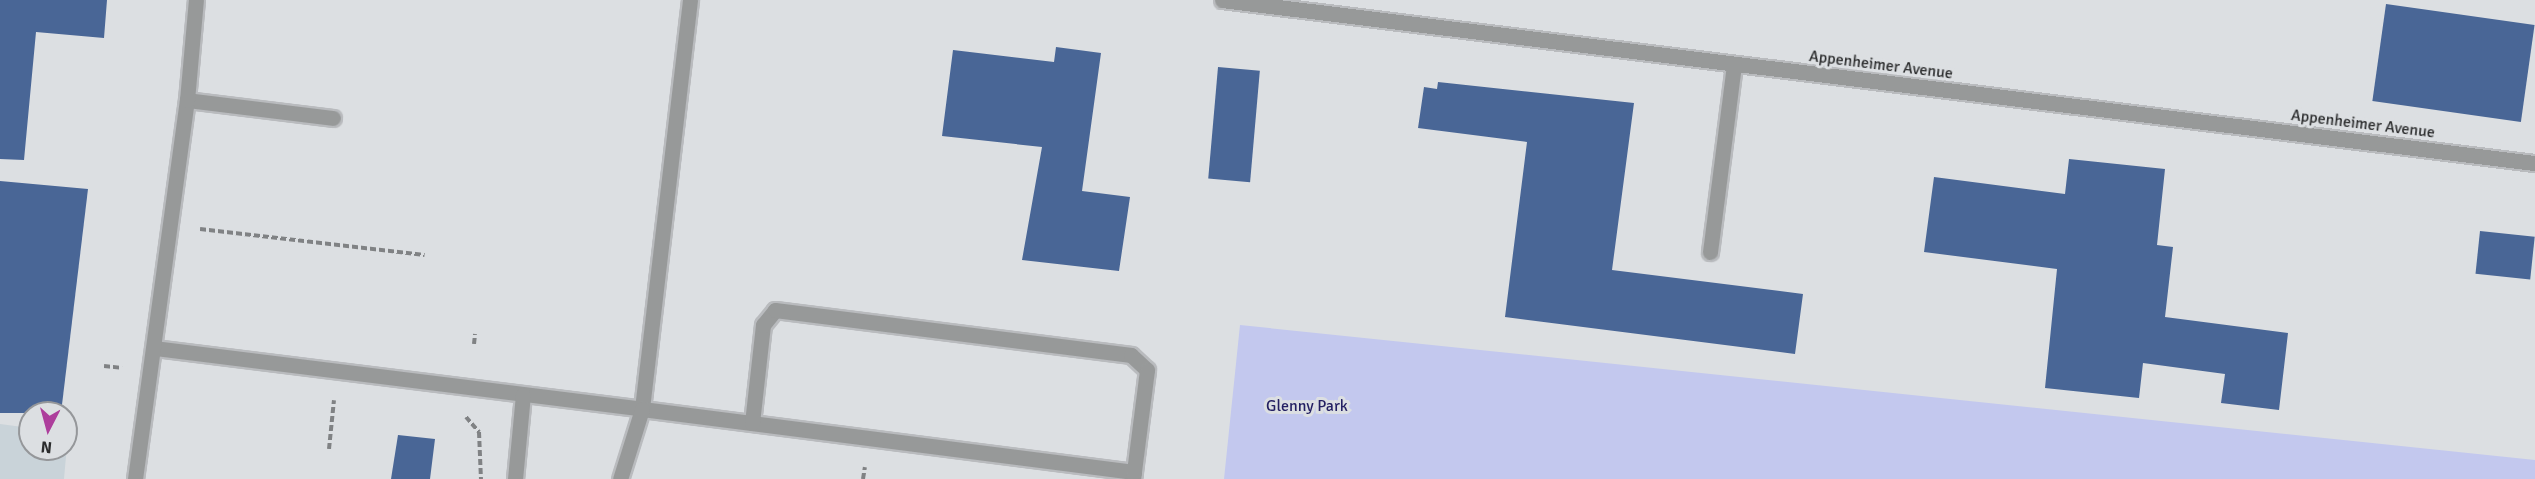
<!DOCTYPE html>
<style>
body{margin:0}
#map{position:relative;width:2535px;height:479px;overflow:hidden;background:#dcdfe2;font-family:Signika,sans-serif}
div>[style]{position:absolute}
.built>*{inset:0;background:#c9d3d9}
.green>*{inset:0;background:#c3c8ee}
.building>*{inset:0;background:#496696;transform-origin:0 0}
.path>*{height:4px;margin-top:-2px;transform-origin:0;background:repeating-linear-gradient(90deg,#808284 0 6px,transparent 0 9px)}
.roads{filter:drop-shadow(2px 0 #b9bbbe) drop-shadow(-2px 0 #b9bbbe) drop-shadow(0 2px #b9bbbe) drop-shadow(0 -2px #b9bbbe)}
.service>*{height:15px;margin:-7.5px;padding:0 7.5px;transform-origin:7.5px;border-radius:7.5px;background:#979999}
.minor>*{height:15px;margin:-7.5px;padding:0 7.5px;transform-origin:7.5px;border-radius:7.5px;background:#979999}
span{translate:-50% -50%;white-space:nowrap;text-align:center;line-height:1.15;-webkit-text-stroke:6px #dcdfe2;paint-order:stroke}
.street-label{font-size:16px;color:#2b2c2d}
.park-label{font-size:16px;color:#231f62}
.north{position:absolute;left:18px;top:401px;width:60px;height:60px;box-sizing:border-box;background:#dcdfe2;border:2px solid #95979a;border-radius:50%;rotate:186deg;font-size:16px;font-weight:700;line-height:24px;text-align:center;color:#2b2c2d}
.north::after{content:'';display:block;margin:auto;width:21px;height:27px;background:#ad3e9c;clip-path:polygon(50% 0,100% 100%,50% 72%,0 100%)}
</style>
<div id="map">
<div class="built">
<i style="clip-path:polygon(0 424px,30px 428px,30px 449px,66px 449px,68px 434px,64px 479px,0 479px)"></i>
</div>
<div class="green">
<i style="clip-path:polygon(1240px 325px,2535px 460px,2535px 479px,1224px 479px)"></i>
</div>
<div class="building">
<i style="clip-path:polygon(0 0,107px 0,104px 38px,36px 32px,24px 160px,0 159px)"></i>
<i style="left:2386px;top:4px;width:150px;height:98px;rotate:8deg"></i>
<i style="clip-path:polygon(1056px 47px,1101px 53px,1082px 191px,1130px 197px,1119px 271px,1022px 260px,1042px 147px,942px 136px,953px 50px,1054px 62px)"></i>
<i style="left:1218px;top:67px;width:42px;height:112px;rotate:5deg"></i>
<i style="clip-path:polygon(1438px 82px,1634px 103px,1612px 270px,1803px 294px,1795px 354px,1505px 317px,1527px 142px,1418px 128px,1424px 87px,1437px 89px)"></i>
<i style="clip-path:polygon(2069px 159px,2165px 169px,2157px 245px,2173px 247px,2165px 317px,2288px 333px,2279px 410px,2221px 403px,2225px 374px,2143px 363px,2139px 398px,2045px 388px,2057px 269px,1924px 252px,1934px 177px,2065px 194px)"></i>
<i style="clip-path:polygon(0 181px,88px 189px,61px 413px,0 413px)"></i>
<i style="left:2480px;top:231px;width:55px;height:43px;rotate:6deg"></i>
<i style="clip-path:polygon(398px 435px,435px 439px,430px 479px,391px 479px)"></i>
</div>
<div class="path">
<i style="left:200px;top:229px;width:226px;rotate:6.6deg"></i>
<i style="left:474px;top:344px;width:10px;rotate:-84deg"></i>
<i style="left:104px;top:366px;width:18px;rotate:6deg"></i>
<i style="left:466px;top:417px;width:20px;rotate:49deg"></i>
<i style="left:479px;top:432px;width:47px;rotate:87.6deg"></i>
<i style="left:329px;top:449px;width:49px;rotate:-84.2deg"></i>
<i style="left:863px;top:479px;width:12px;rotate:-81deg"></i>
</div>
<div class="roads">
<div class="service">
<i style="left:690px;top:0;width:412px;rotate:96.7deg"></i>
<i style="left:642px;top:409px;width:496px;rotate:7.3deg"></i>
<i style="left:1134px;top:472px;width:7px;rotate:98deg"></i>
<i style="left:187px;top:100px;width:147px;rotate:7deg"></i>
<i style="left:1710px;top:252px;width:189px;rotate:-82.7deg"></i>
<i style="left:155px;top:348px;width:491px;rotate:7.1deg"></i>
<i style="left:642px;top:409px;width:73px;rotate:107.4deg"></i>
<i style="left:752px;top:423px;width:99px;rotate:-83.6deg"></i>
<i style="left:763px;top:325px;width:19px;rotate:-51deg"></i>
<i style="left:775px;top:310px;width:359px;rotate:7.2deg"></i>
<i style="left:1131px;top:355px;width:22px;rotate:43deg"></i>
<i style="left:1147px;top:370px;width:103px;rotate:97.3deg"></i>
<i style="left:135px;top:479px;width:383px;rotate:-82.2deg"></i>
<i style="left:187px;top:100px;width:100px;rotate:-84.9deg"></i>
<i style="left:515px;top:479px;width:84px;rotate:-84.6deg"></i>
</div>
<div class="minor">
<i style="left:1222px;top:0;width:1323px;rotate:7.08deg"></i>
</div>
</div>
<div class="street-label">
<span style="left:1881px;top:65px;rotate:7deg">Appenheimer Avenue</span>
<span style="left:2363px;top:124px;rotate:7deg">Appenheimer Avenue</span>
</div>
<div class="park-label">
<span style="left:1307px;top:406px">Glenny Park</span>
</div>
<div class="north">N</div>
</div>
